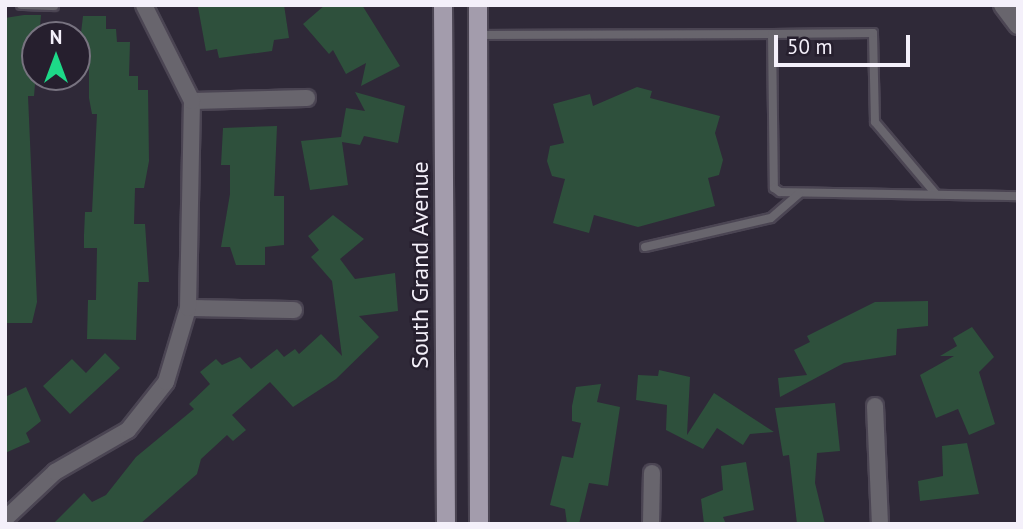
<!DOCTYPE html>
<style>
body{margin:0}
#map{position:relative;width:1023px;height:529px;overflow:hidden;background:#2f2938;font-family:"PT Sans",sans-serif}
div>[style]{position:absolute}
.building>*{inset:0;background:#2e503c}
.roads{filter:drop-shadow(2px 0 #4b4553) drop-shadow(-2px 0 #4b4553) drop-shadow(0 2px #4b4553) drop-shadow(0 -2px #4b4553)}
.service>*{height:8px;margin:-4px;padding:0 4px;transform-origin:4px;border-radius:4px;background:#68656d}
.minor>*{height:16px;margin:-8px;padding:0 8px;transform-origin:8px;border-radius:8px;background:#68656d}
.tertiary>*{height:18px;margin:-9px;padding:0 9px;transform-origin:9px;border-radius:9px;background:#68656d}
.primary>*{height:18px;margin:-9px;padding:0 9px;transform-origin:9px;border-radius:9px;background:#a39cac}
span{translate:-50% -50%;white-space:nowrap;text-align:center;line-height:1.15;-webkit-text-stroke:5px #261f2e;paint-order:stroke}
.street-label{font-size:24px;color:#f4f0fa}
.frame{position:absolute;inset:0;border:7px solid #f4f0fa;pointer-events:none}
.north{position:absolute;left:21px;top:21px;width:70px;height:70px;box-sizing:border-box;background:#261f2e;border:2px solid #787380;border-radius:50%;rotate:0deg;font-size:19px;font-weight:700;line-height:28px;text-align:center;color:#f4f0fa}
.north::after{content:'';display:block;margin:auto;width:24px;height:32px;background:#1dd988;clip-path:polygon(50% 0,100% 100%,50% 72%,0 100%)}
.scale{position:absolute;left:774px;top:35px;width:136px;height:32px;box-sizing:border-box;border:4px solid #f4f0fa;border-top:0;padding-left:9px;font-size:21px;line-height:24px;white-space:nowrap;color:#f4f0fa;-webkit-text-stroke:5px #261f2e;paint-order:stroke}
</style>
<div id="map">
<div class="building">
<i style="clip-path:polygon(284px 5px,289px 38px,274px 40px,272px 51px,219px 58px,217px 49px,206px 51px,198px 7px)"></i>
<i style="clip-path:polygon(325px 5px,362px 5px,400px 66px,361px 86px,366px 63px,346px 74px,333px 50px,329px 54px,303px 24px)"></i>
<i style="clip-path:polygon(24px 15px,41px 15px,34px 96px,28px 96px,37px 302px,32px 323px,5px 323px,5px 18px)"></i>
<i style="clip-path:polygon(83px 16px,106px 16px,106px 29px,116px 29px,117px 42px,130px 42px,129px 76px,138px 76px,138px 90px,148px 90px,149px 161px,144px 188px,135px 188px,134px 224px,145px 224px,149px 282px,138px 282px,136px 340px,87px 339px,88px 300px,96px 300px,97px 248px,84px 248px,84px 235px,85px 212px,92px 212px,97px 114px,92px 114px,89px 98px,89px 67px,77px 67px)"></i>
<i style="clip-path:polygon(637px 87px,652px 91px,650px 98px,720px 116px,715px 133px,723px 160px,719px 175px,708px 178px,715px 206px,638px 227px,594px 215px,589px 233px,553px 223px,565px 179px,552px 176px,547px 161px,550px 146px,564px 143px,553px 104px,590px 94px,593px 106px)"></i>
<i style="clip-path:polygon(355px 92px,405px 106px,398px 143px,364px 136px,360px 145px,342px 142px,348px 185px,310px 190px,301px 141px,341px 137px,346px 108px,365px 111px)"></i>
<i style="clip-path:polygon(277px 126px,274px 196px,284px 196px,284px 245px,265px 247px,265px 265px,236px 265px,230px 247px,221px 247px,230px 194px,230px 165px,221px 165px,223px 128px)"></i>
<i style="clip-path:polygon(333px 215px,364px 239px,340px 259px,355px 279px,395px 273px,398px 311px,359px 316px,379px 337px,336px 379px,293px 407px,270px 382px,232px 415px,246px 430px,233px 441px,227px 435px,201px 459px,197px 474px,140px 524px,53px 524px,84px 493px,92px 502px,106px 495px,136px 457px,194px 409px,189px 404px,210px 384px,200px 372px,216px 359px,222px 365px,240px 357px,251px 369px,277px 349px,284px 357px,295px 349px,299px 354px,321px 334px,342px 356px,332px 281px,311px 257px,319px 250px,308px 236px)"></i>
<i style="clip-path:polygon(928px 301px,928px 326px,897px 329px,896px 355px,844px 363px,780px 397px,778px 378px,807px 375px,794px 350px,810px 342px,807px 336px,875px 302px)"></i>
<i style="clip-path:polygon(972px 327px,994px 357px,979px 372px,995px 424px,969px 435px,958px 409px,936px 418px,920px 375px,954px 356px,940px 356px,957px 346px,953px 338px)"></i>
<i style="clip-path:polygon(105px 353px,120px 368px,70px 414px,43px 386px,72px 359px,86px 373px)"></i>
<i style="clip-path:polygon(659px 370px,690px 377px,687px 435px,714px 393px,774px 432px,750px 434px,743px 445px,717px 428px,703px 449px,666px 430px,667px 405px,636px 400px,638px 375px,658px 376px)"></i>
<i style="clip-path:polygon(601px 384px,597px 402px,620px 407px,608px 486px,589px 483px,579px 524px,567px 524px,565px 509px,550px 505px,562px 456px,573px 458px,581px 423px,572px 421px,572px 406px,576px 387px)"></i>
<i style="clip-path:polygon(26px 387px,41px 421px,26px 433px,30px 442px,5px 453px,5px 397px)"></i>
<i style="clip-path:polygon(835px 403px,840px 451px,817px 453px,815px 483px,825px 524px,797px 524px,789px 455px,783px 456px,775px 408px)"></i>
<i style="clip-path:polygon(967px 443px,979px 494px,920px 501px,918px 481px,943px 476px,942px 446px)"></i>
<i style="clip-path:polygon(746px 462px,754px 510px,723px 517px,726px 524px,704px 524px,701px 499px,723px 490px,721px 466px)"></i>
</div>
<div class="roads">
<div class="service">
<i style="left:21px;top:5px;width:33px;rotate:2deg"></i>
<i style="left:478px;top:35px;width:294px;rotate:-0.2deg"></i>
<i style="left:935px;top:193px;width:93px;rotate:-130.2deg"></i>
<i style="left:875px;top:122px;width:89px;rotate:-91.3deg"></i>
<i style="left:873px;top:33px;width:101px;rotate:179.4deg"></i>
<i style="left:772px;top:34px;width:154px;rotate:89.3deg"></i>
<i style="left:774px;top:188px;width:7px;rotate:34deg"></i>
<i style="left:780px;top:192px;width:238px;rotate:1deg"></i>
<i style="left:645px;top:247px;width:129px;rotate:-13deg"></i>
<i style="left:771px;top:218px;width:37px;rotate:-41deg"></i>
</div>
<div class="minor">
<i style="left:192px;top:101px;width:115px;rotate:-1.5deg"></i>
<i style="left:188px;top:308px;width:106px;rotate:1.1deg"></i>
<i style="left:875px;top:406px;width:118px;rotate:87.6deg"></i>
<i style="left:5px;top:519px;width:69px;rotate:-43.2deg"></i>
<i style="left:55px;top:472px;width:84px;rotate:-29.9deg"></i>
<i style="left:128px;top:430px;width:61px;rotate:-51.6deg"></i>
<i style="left:166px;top:382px;width:77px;rotate:-73.4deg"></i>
<i style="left:188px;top:308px;width:207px;rotate:-88.9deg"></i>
<i style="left:192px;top:101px;width:107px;rotate:-116.6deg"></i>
<i style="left:651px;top:524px;width:51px;rotate:-88.9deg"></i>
</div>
<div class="tertiary">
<i style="left:1003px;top:5px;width:25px;rotate:53deg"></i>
</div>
<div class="primary">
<i style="left:443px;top:5px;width:519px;rotate:89.67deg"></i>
<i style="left:478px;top:5px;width:519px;rotate:89.89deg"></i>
</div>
</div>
<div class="street-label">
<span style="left:420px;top:265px;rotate:-90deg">South Grand Avenue</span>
</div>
<div class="frame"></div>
<div class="north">N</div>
<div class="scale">50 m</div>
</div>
